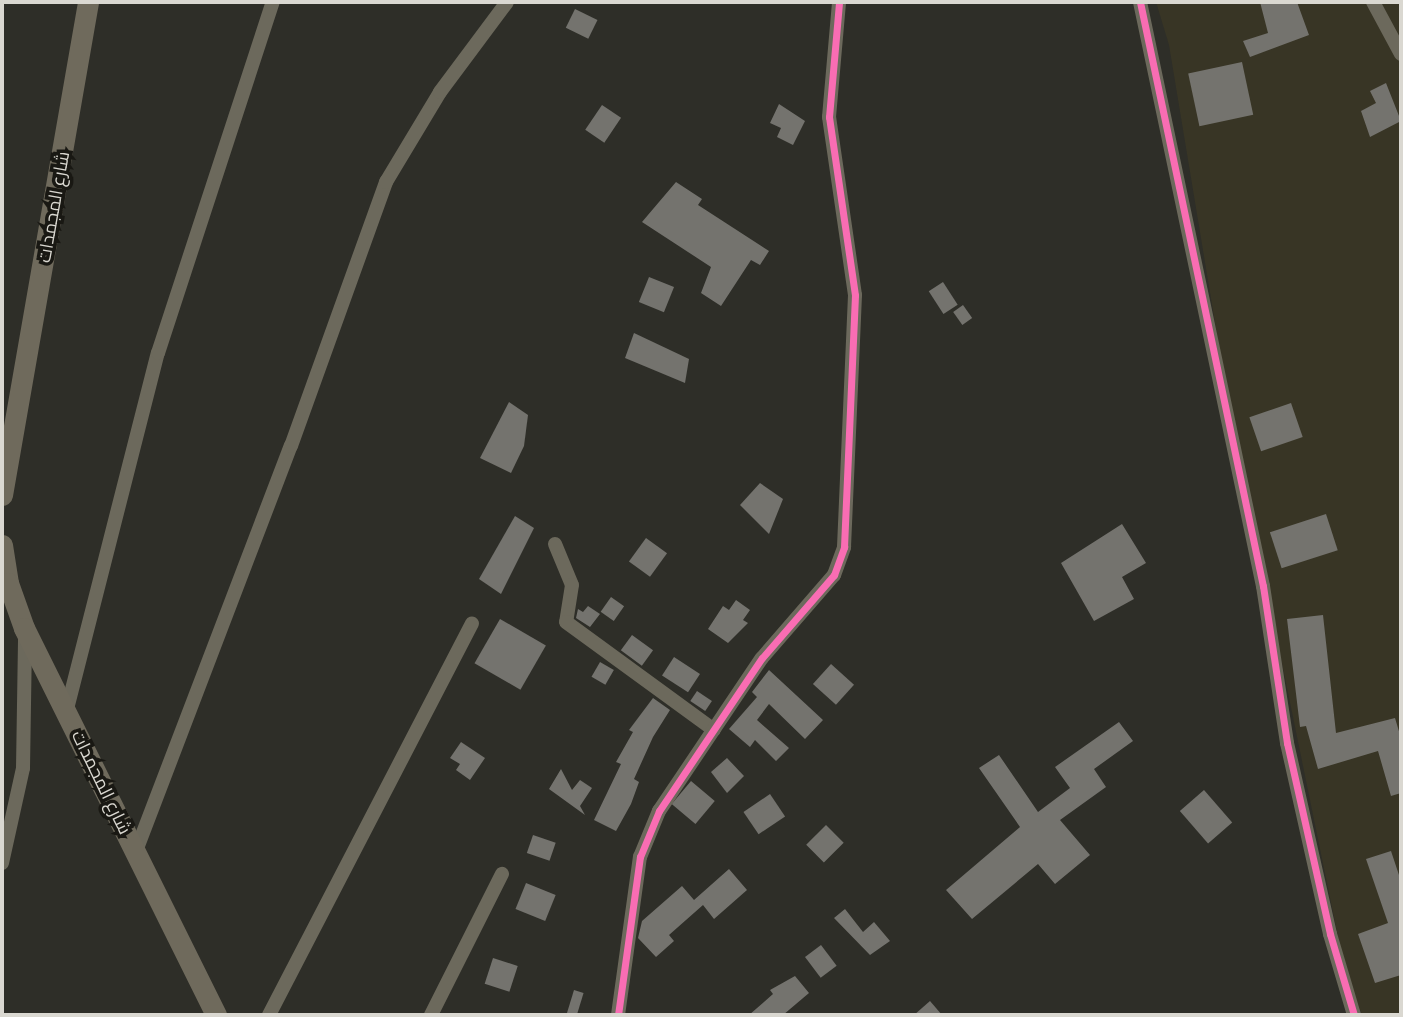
<!DOCTYPE html>
<meta charset="utf-8">
<style>
body{margin:0}
#map{position:relative;width:1403px;height:1017px;overflow:hidden;background:#2e2e28;font-family:Ubuntu,Cairo,sans-serif}
div>[style]{position:absolute}
.built>*{inset:0;background:#383525}
.building>*{inset:0;background:#74736e;transform-origin:0 0}
.minor>*{height:14px;margin:-7px;padding:0 7px;transform-origin:7px;border-radius:7px;background:#6c695c}
.secondary>*{height:21px;margin:-10.5px;padding:0 10.5px;transform-origin:10.5px;border-radius:10.5px;background:#6f6a5c}
.cycleway>*{height:7px;margin:-3.5px;padding:0 3.5px;transform-origin:3.5px;border-radius:3.5px;background:#f96db3}
span{translate:-50% -50%;white-space:nowrap;text-align:center;line-height:1.15;-webkit-text-stroke:7px #191813;paint-order:stroke}
.street-label{font-size:18px;color:#dad8d1}
.frame{position:absolute;inset:0;border:4px solid #dad8d1;pointer-events:none}
</style>
<div id="map">
<div class="built">
<i style="clip-path:polygon(1156px 2px,1401px 2px,1401px 1015px,1362px 1015px,1344px 966px,1227px 395px,1169px 45px)"></i>
</div>
<div class="building">
<i style="clip-path:polygon(1260px 2px,1297px 2px,1309px 35px,1250px 57px,1243px 41px,1268px 33px)"></i>
<i style="left:575px;top:9px;width:25px;height:21px;rotate:26deg"></i>
<i style="left:1242px;top:62px;width:54px;height:55px;rotate:78deg"></i>
<i style="clip-path:polygon(1386px 83px,1401px 121px,1370px 137px,1361px 111px,1376px 103px,1370px 91px)"></i>
<i style="clip-path:polygon(779px 104px,805px 121px,793px 145px,777px 137px,781px 128px,770px 123px)"></i>
<i style="left:602px;top:105px;width:23px;height:30px;rotate:34deg"></i>
<i style="clip-path:polygon(676px 182px,702px 199px,698px 205px,769px 251px,760px 265px,751px 260px,721px 306px,701px 293px,711px 267px,642px 222px)"></i>
<i style="left:649px;top:277px;width:27px;height:27px;rotate:22deg"></i>
<i style="left:943px;top:282px;width:27px;height:17px;rotate:57deg"></i>
<i style="left:963px;top:305px;width:16px;height:12px;rotate:55deg"></i>
<i style="clip-path:polygon(634px 333px,689px 359px,685px 383px,625px 358px)"></i>
<i style="clip-path:polygon(509px 402px,528px 415px,524px 446px,511px 473px,480px 458px)"></i>
<i style="left:1291px;top:403px;width:36px;height:44px;rotate:71deg"></i>
<i style="clip-path:polygon(760px 483px,783px 499px,769px 534px,740px 505px)"></i>
<i style="left:1326px;top:514px;width:38px;height:59px;rotate:72deg"></i>
<i style="clip-path:polygon(515px 516px,534px 528px,501px 594px,479px 579px)"></i>
<i style="clip-path:polygon(1122px 524px,1146px 563px,1122px 577px,1134px 599px,1094px 621px,1061px 563px)"></i>
<i style="left:646px;top:538px;width:26px;height:29px;rotate:36deg"></i>
<i style="left:611px;top:597px;width:16px;height:18px;rotate:35deg"></i>
<i style="clip-path:polygon(736px 600px,750px 610px,743px 620px,748px 623px,728px 643px,708px 629px,723px 606px,729px 610px)"></i>
<i style="clip-path:polygon(588px 606px,600px 614px,590px 627px,576px 618px,578px 609px,583px 612px)"></i>
<i style="clip-path:polygon(1323px 615px,1336px 733px,1395px 718px,1401px 738px,1401px 793px,1391px 796px,1378px 751px,1318px 769px,1306px 726px,1300px 727px,1287px 619px)"></i>
<i style="left:500px;top:619px;width:53px;height:51px;rotate:30deg"></i>
<i style="left:632px;top:635px;width:26px;height:19px;rotate:36deg"></i>
<i style="left:674px;top:657px;width:31px;height:22px;rotate:33deg"></i>
<i style="left:600px;top:662px;width:16px;height:17px;rotate:30deg"></i>
<i style="left:831px;top:664px;width:31px;height:27px;rotate:42deg"></i>
<i style="clip-path:polygon(769px 670px,823px 720px,805px 739px,769px 704px,757px 720px,789px 748px,776px 761px,755px 740px,750px 747px,729px 729px,757px 697px,752px 692px)"></i>
<i style="left:697px;top:691px;width:18px;height:12px;rotate:34deg"></i>
<i style="clip-path:polygon(653px 698px,670px 710px,653px 737px,634px 779px,639px 782px,631px 804px,616px 831px,594px 820px,621px 764px,616px 762px,633px 732px,629px 730px)"></i>
<i style="clip-path:polygon(1119px 722px,1133px 741px,1094px 769px,1106px 787px,1060px 820px,1090px 855px,1055px 884px,1038px 864px,972px 919px,946px 890px,1020px 827px,979px 768px,999px 755px,1038px 812px,1070px 788px,1055px 767px)"></i>
<i style="clip-path:polygon(461px 742px,485px 758px,470px 780px,456px 770px,460px 764px,450px 758px)"></i>
<i style="clip-path:polygon(727px 758px,744px 776px,727px 793px,711px 772px)"></i>
<i style="clip-path:polygon(561px 769px,572px 790px,580px 780px,592px 788px,580px 806px,585px 815px,549px 789px)"></i>
<i style="left:691px;top:781px;width:31px;height:30px;rotate:40deg"></i>
<i style="left:1204px;top:790px;width:43px;height:32px;rotate:49deg"></i>
<i style="left:770px;top:794px;width:27px;height:32px;rotate:56deg"></i>
<i style="left:826px;top:825px;width:25px;height:28px;rotate:45deg"></i>
<i style="left:533px;top:835px;width:24px;height:19px;rotate:19deg"></i>
<i style="clip-path:polygon(1391px 851px,1401px 881px,1401px 975px,1375px 983px,1358px 934px,1388px 923px,1366px 859px)"></i>
<i style="clip-path:polygon(729px 869px,747px 890px,714px 919px,703px 905px,669px 935px,674px 941px,656px 957px,638px 938px,642px 921px,682px 886px,694px 900px)"></i>
<i style="left:526px;top:883px;width:32px;height:28px;rotate:22deg"></i>
<i style="clip-path:polygon(845px 909px,863px 932px,874px 922px,890px 941px,870px 955px,834px 918px)"></i>
<i style="left:821px;top:945px;width:26px;height:20px;rotate:53deg"></i>
<i style="left:493px;top:958px;width:26px;height:27px;rotate:18deg"></i>
<i style="clip-path:polygon(795px 976px,809px 993px,783px 1015px,749px 1015px,773px 994px,770px 990px)"></i>
<i style="left:574px;top:990px;width:10px;height:24px;rotate:17deg"></i>
<i style="clip-path:polygon(930px 1001px,942px 1015px,914px 1015px)"></i>
</div>
<div class="minor">
<i style="left:1140px;top:2px;width:597px;rotate:78.11deg"></i>
<i style="left:1263px;top:586px;width:159px;rotate:81.3deg"></i>
<i style="left:1287px;top:743px;width:196px;rotate:77.3deg"></i>
<i style="left:1330px;top:934px;width:84px;rotate:73.5deg"></i>
<i style="left:1373px;top:2px;width:59px;rotate:61.7deg"></i>
<i style="left:555px;top:544px;width:44px;rotate:67.5deg"></i>
<i style="left:572px;top:585px;width:37px;rotate:99deg"></i>
<i style="left:566px;top:622px;width:183px;rotate:36.1deg"></i>
<i style="left:67px;top:709px;width:367px;rotate:-75.7deg"></i>
<i style="left:158px;top:353px;width:369px;rotate:-71.9deg"></i>
<i style="left:136px;top:851px;width:434px;rotate:-69.1deg"></i>
<i style="left:291px;top:446px;width:281px;rotate:-70.2deg"></i>
<i style="left:386px;top:182px;width:105px;rotate:-59deg"></i>
<i style="left:440px;top:92px;width:112px;rotate:-53.3deg"></i>
<i style="left:2px;top:863px;width:97px;rotate:-77.5deg"></i>
<i style="left:23px;top:768px;width:132px;rotate:-89.1deg"></i>
<i style="left:269px;top:1015px;width:441px;rotate:-62.6deg"></i>
<i style="left:431px;top:1015px;width:158px;rotate:-63.3deg"></i>
<i style="left:618px;top:1015px;width:160px;rotate:-82.1deg"></i>
<i style="left:640px;top:857px;width:50px;rotate:-67.6deg"></i>
<i style="left:659px;top:811px;width:184px;rotate:-56.1deg"></i>
<i style="left:762px;top:658px;width:110px;rotate:-49.1deg"></i>
<i style="left:834px;top:575px;width:30px;rotate:-70deg"></i>
<i style="left:844px;top:547px;width:252px;rotate:-87.5deg"></i>
<i style="left:855px;top:295px;width:180px;rotate:-98.3deg"></i>
<i style="left:829px;top:117px;width:115px;rotate:-85deg"></i>
</div>
<div class="secondary">
<i style="left:2px;top:495px;width:500px;rotate:-80.1deg"></i>
<i style="left:2px;top:545px;width:38px;rotate:81deg"></i>
<i style="left:8px;top:583px;width:48px;rotate:70.4deg"></i>
<i style="left:24px;top:628px;width:432px;rotate:63.6deg"></i>
</div>
<div class="cycleway">
<i style="left:1140px;top:2px;width:597px;rotate:78.11deg"></i>
<i style="left:1263px;top:586px;width:159px;rotate:81.3deg"></i>
<i style="left:1287px;top:743px;width:196px;rotate:77.3deg"></i>
<i style="left:1330px;top:934px;width:84px;rotate:73.5deg"></i>
<i style="left:618px;top:1015px;width:160px;rotate:-82.1deg"></i>
<i style="left:640px;top:857px;width:50px;rotate:-67.6deg"></i>
<i style="left:659px;top:811px;width:184px;rotate:-56.1deg"></i>
<i style="left:762px;top:658px;width:110px;rotate:-49.1deg"></i>
<i style="left:834px;top:575px;width:30px;rotate:-70deg"></i>
<i style="left:844px;top:547px;width:252px;rotate:-87.5deg"></i>
<i style="left:855px;top:295px;width:180px;rotate:-98.3deg"></i>
<i style="left:829px;top:117px;width:115px;rotate:-85deg"></i>
</div>
<div class="street-label">
<span style="left:53px;top:207px;rotate:-80deg">شارع المجمدات</span>
<span style="left:102px;top:782px;rotate:64deg">شارع المجمدات</span>
</div>
<div class="frame"></div>
</div>
